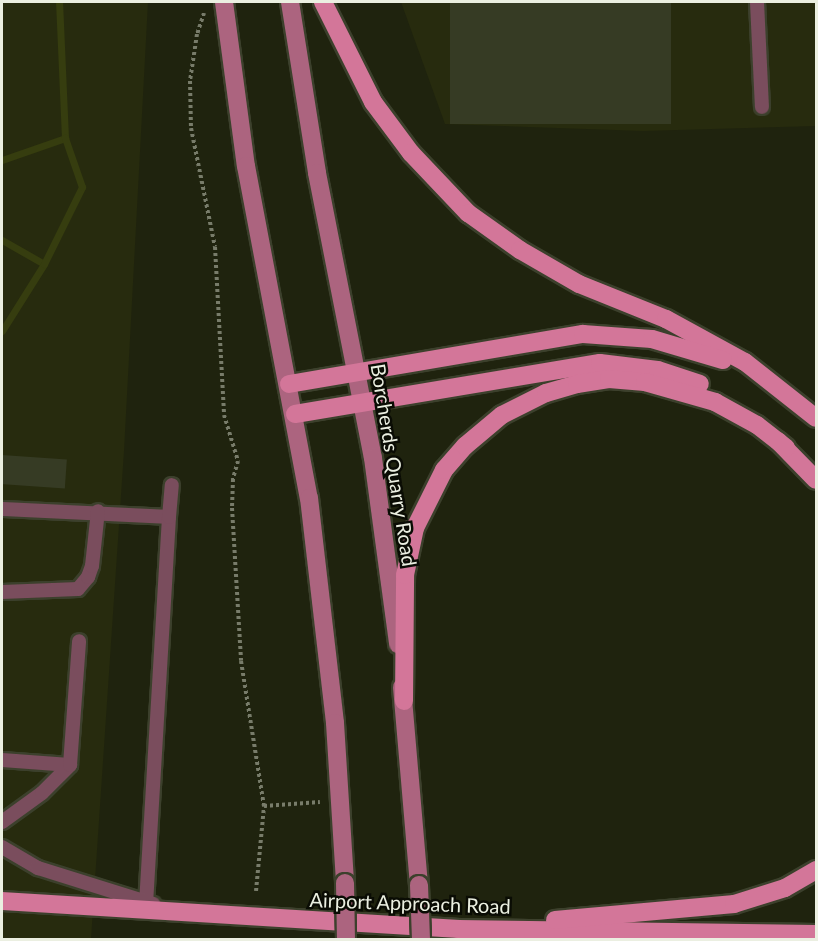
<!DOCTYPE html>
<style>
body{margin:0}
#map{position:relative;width:818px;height:941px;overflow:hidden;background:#1f230e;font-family:Lato,sans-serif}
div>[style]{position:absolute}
.built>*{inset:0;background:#272b0e}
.stream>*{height:7px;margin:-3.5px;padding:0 3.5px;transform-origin:3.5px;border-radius:3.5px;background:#363d0f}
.building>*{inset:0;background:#363b24;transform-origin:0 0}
.path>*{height:4px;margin-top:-2px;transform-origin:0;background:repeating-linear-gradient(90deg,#787c6a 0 3px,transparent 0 6px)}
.roads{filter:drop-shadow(2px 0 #3c402c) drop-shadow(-2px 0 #3c402c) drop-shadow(0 2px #3c402c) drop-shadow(0 -2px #3c402c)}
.lane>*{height:14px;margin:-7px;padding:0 7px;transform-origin:7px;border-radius:7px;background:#7a4d5d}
.secondary>*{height:18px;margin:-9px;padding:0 9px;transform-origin:9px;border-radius:9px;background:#ac647f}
.primary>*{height:18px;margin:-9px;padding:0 9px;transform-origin:9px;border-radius:9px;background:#d37699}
.bridges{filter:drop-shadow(2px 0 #3c402c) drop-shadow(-2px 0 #3c402c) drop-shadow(0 2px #3c402c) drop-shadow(0 -2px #3c402c)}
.secondary-bridge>*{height:18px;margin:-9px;padding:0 9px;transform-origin:9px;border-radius:9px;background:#ac647f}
span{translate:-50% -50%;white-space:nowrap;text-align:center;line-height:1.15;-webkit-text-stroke:5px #0a0c04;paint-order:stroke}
.street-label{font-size:20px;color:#ebefe1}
.frame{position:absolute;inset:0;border:3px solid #ebefe1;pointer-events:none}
</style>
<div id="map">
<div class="built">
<i style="clip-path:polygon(2px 2px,148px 2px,124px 451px,91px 939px,2px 940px)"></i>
<i style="clip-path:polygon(401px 2px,816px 2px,816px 126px,643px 131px,445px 124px)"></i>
</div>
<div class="stream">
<i style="left:2px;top:160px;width:67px;rotate:-19.2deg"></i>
<i style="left:65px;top:138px;width:136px;rotate:-92.5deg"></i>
<i style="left:2px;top:240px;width:48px;rotate:29.7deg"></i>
<i style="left:2px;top:331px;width:79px;rotate:-57.9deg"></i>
<i style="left:44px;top:264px;width:86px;rotate:-63.7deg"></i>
<i style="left:82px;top:187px;width:52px;rotate:-109.1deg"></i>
</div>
<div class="building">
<i style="left:450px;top:2px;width:221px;height:122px"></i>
<i style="left:2px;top:455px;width:65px;height:29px;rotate:4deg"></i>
</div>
<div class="path">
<i style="left:204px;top:13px;width:22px;rotate:108deg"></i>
<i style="left:197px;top:34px;width:48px;rotate:98.5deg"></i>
<i style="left:190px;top:81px;width:47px;rotate:88.8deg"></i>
<i style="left:191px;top:128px;width:121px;rotate:78.6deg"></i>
<i style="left:215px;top:247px;width:168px;rotate:86.9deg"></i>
<i style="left:224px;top:415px;width:48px;rotate:73.1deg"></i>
<i style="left:238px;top:461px;width:19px;rotate:106deg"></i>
<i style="left:233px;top:479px;width:29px;rotate:92deg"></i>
<i style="left:232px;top:508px;width:153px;rotate:86.6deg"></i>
<i style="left:241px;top:661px;width:147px;rotate:81deg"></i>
<i style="left:256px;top:891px;width:85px;rotate:-84.6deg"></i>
<i style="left:264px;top:806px;width:56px;rotate:-4.1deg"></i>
</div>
<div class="roads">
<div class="lane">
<i style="left:757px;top:2px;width:105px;rotate:87.3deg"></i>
<i style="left:2px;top:509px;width:167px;rotate:2.7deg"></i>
<i style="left:169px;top:517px;width:386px;rotate:93.4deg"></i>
<i style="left:169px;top:517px;width:32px;rotate:-85deg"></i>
<i style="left:2px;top:592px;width:76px;rotate:-2.3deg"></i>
<i style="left:78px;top:589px;width:16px;rotate:-50deg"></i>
<i style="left:88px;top:577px;width:12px;rotate:-70deg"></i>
<i style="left:92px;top:566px;width:55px;rotate:-83.8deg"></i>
<i style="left:2px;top:760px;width:68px;rotate:4.2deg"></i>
<i style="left:2px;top:822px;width:49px;rotate:-35.9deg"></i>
<i style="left:42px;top:793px;width:40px;rotate:-45deg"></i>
<i style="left:70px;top:765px;width:124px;rotate:-85.8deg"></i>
<i style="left:2px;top:847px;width:42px;rotate:30.3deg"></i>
<i style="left:38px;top:868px;width:121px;rotate:17.4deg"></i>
</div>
<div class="secondary">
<i style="left:224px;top:2px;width:165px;rotate:82.4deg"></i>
<i style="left:246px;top:166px;width:338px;rotate:79.3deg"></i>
<i style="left:309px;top:498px;width:226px;rotate:83.4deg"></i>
<i style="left:335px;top:723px;width:160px;rotate:86.4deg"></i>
<i style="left:290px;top:2px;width:173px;rotate:81deg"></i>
<i style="left:317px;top:173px;width:290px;rotate:78.9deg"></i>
<i style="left:373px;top:458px;width:188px;rotate:82.3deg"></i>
<i style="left:402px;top:687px;width:199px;rotate:85.1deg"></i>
</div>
<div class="primary">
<i style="left:323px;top:2px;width:112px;rotate:63.4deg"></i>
<i style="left:373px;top:102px;width:64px;rotate:53.3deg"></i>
<i style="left:411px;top:153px;width:83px;rotate:46.5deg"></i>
<i style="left:468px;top:213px;width:64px;rotate:35.4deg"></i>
<i style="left:520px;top:250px;width:68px;rotate:30deg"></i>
<i style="left:579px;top:284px;width:94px;rotate:21.9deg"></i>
<i style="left:666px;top:319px;width:90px;rotate:28.6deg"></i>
<i style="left:745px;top:362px;width:90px;rotate:38.3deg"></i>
<i style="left:289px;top:384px;width:298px;rotate:-9.7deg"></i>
<i style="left:583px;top:334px;width:69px;rotate:4.1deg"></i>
<i style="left:652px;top:339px;width:74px;rotate:16.5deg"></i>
<i style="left:295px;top:414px;width:309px;rotate:-9.5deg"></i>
<i style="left:600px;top:363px;width:58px;rotate:6.9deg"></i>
<i style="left:658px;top:370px;width:44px;rotate:18.4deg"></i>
<i style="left:778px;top:441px;width:54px;rotate:45.7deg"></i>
<i style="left:404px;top:701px;width:126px;rotate:-89.5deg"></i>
<i style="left:405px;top:575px;width:48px;rotate:-78deg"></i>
<i style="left:415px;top:528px;width:65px;rotate:-63.4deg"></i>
<i style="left:444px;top:470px;width:32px;rotate:-49deg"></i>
<i style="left:465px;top:446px;width:48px;rotate:-40deg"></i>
<i style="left:502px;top:415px;width:49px;rotate:-26.6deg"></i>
<i style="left:546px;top:393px;width:32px;rotate:-16deg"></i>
<i style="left:577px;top:384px;width:32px;rotate:-9deg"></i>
<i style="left:609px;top:379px;width:36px;rotate:5deg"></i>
<i style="left:645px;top:382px;width:73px;rotate:15.9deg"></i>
<i style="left:715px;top:402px;width:48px;rotate:28.7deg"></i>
<i style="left:757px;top:425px;width:37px;rotate:38deg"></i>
<i style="left:2px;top:901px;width:457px;rotate:3.5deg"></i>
<i style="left:458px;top:929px;width:358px;rotate:0.8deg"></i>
<i style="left:555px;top:920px;width:180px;rotate:-5.1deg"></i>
<i style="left:734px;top:904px;width:53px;rotate:-17.4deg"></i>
<i style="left:785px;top:888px;width:36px;rotate:-30deg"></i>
</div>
</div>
<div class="bridges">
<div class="secondary-bridge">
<i style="left:345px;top:883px;width:57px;rotate:89deg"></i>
<i style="left:419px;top:885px;width:55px;rotate:87.9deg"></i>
</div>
</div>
<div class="street-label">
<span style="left:394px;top:465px;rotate:81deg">Borcherds Quarry Road</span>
<span style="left:410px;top:903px;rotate:2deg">Airport Approach Road</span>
</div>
<div class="frame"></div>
</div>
